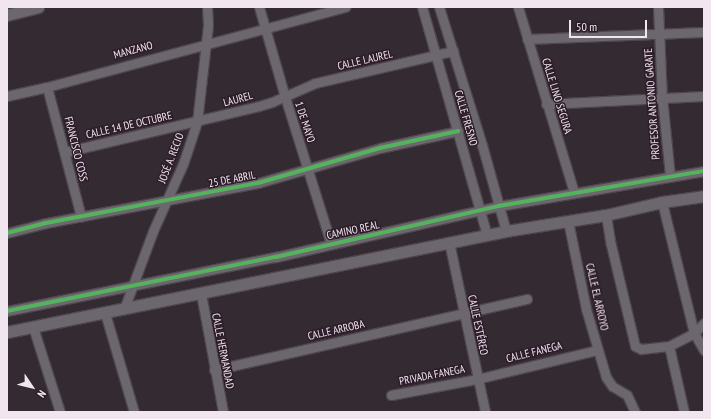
<!DOCTYPE html>
<meta charset="utf-8">
<style>
body{margin:0}
#map{position:relative;width:711px;height:419px;overflow:hidden;background:#342b32;font-family:"PT Sans Narrow",sans-serif}
div>[style]{position:absolute}
.roads{filter:drop-shadow(1px 0 #4e464c) drop-shadow(-1px 0 #4e464c) drop-shadow(0 1px #4e464c) drop-shadow(0 -1px #4e464c)}
.minor>*{height:9px;margin:-4.5px;padding:0 4.5px;transform-origin:4.5px;border-radius:4.5px;background:#6c676f}
.tertiary>*{height:11px;margin:-5.5px;padding:0 5.5px;transform-origin:5.5px;border-radius:5.5px;background:#6c676f}
.cycleway>*{height:4px;margin:-2px;padding:0 2px;transform-origin:2px;border-radius:2px;background:#56b35d}
span{translate:-50% -50%;white-space:nowrap;text-align:center;line-height:1.15;-webkit-text-stroke:3px #2d1d2a;paint-order:stroke}
.street-label{font-size:11px;color:#f1e6ef}
.frame{position:absolute;inset:0;border:8px solid #f1e6ef;pointer-events:none}
.north{position:absolute;left:12px;top:367px;width:40px;height:40px;-webkit-text-stroke:3px #2d1d2a;paint-order:stroke;rotate:125deg;font-size:11px;font-weight:700;line-height:16px;text-align:center;color:#f1e6ef}
.north::after{content:'';display:block;margin:auto;width:14px;height:18px;background:#f1e6ef;clip-path:polygon(50% 0,100% 100%,50% 72%,0 100%)}
.scale{position:absolute;left:569px;top:20px;width:78px;height:18px;box-sizing:border-box;border:2px solid #f1e6ef;border-top:0;padding-left:5px;font-size:12px;line-height:14px;white-space:nowrap;color:#f1e6ef;-webkit-text-stroke:3px #2d1d2a;paint-order:stroke}
</style>
<div id="map">
<div class="roads">
<div class="minor">
<i style="left:259px;top:7px;width:94px;rotate:73.9deg"></i>
<i style="left:285px;top:97px;width:154px;rotate:72.6deg"></i>
<i style="left:422px;top:7px;width:237px;rotate:74.1deg"></i>
<i style="left:439px;top:7px;width:145px;rotate:72.7deg"></i>
<i style="left:482px;top:145px;width:89px;rotate:74.4deg"></i>
<i style="left:518px;top:7px;width:193px;rotate:73.2deg"></i>
<i style="left:658px;top:7px;width:90px;rotate:87.5deg"></i>
<i style="left:662px;top:97px;width:79px;rotate:84.2deg"></i>
<i style="left:527px;top:39px;width:177px;rotate:-2.3deg"></i>
<i style="left:47px;top:87px;width:134px;rotate:75.3deg"></i>
<i style="left:7px;top:96px;width:41px;rotate:-12.7deg"></i>
<i style="left:47px;top:87px;width:309px;rotate:-15deg"></i>
<i style="left:546px;top:104px;width:158px;rotate:-2.9deg"></i>
<i style="left:65px;top:152px;width:199px;rotate:-13.3deg"></i>
<i style="left:259px;top:106px;width:14px;rotate:-17deg"></i>
<i style="left:272px;top:102px;width:47px;rotate:-23.8deg"></i>
<i style="left:315px;top:83px;width:142px;rotate:-13.1deg"></i>
<i style="left:662px;top:202px;width:135px;rotate:76.3deg"></i>
<i style="left:694px;top:333px;width:20px;rotate:60deg"></i>
<i style="left:606px;top:215px;width:30px;rotate:81deg"></i>
<i style="left:611px;top:245px;width:104px;rotate:76.6deg"></i>
<i style="left:635px;top:346px;width:7px;rotate:27deg"></i>
<i style="left:641px;top:349px;width:28px;rotate:-6deg"></i>
<i style="left:669px;top:346px;width:28px;rotate:-27deg"></i>
<i style="left:694px;top:333px;width:14px;rotate:-45deg"></i>
<i style="left:568px;top:221px;width:90px;rotate:78.4deg"></i>
<i style="left:586px;top:309px;width:71px;rotate:73.6deg"></i>
<i style="left:606px;top:377px;width:11px;rotate:56deg"></i>
<i style="left:612px;top:386px;width:17px;rotate:31deg"></i>
<i style="left:627px;top:395px;width:19px;rotate:65deg"></i>
<i style="left:7px;top:233px;width:40px;rotate:-14.4deg"></i>
<i style="left:46px;top:223px;width:216px;rotate:-10.7deg"></i>
<i style="left:258px;top:183px;width:127px;rotate:-16deg"></i>
<i style="left:380px;top:148px;width:80px;rotate:-12.3deg"></i>
<i style="left:449px;top:242px;width:174px;rotate:78deg"></i>
<i style="left:201px;top:294px;width:120px;rotate:79.4deg"></i>
<i style="left:124px;top:309px;width:83px;rotate:-69.6deg"></i>
<i style="left:153px;top:231px;width:73px;rotate:-65.9deg"></i>
<i style="left:183px;top:164px;width:44px;rotate:-71.6deg"></i>
<i style="left:197px;top:122px;width:98px;rotate:-83.5deg"></i>
<i style="left:208px;top:25px;width:18px;rotate:-93deg"></i>
<i style="left:7px;top:311px;width:274px;rotate:-11.4deg"></i>
<i style="left:276px;top:257px;width:229px;rotate:-12.9deg"></i>
<i style="left:499px;top:206px;width:208px;rotate:-9.7deg"></i>
<i style="left:105px;top:313px;width:103px;rotate:73.7deg"></i>
<i style="left:33px;top:327px;width:89px;rotate:72.4deg"></i>
<i style="left:669px;top:346px;width:68px;rotate:77.2deg"></i>
<i style="left:214px;top:370px;width:321px;rotate:-12.8deg"></i>
<i style="left:391px;top:395px;width:87px;rotate:-10.5deg"></i>
<i style="left:477px;top:379px;width:123px;rotate:-13.6deg"></i>
</div>
<div class="tertiary">
<i style="left:7px;top:15px;width:32px;rotate:-14deg"></i>
<i style="left:7px;top:332px;width:509px;rotate:-11.44deg"></i>
<i style="left:506px;top:231px;width:101px;rotate:-9.1deg"></i>
<i style="left:606px;top:215px;width:57px;rotate:-13.1deg"></i>
<i style="left:662px;top:202px;width:42px;rotate:-8.1deg"></i>
</div>
</div>
<div class="cycleway">
<i style="left:7px;top:233px;width:40px;rotate:-14.4deg"></i>
<i style="left:46px;top:223px;width:216px;rotate:-10.7deg"></i>
<i style="left:258px;top:183px;width:127px;rotate:-16deg"></i>
<i style="left:380px;top:148px;width:80px;rotate:-12.3deg"></i>
<i style="left:7px;top:311px;width:274px;rotate:-11.4deg"></i>
<i style="left:276px;top:257px;width:229px;rotate:-12.9deg"></i>
<i style="left:499px;top:206px;width:208px;rotate:-9.7deg"></i>
</div>
<div class="street-label">
<span style="left:133px;top:50px;rotate:-15deg">MANZANO</span>
<span style="left:365px;top:60px;rotate:-13deg">CALLE LAUREL</span>
<span style="left:557px;top:96px;rotate:73deg">CALLE LINO SEGURA</span>
<span style="left:238px;top:99px;rotate:-15deg">LAUREL</span>
<span style="left:652px;top:104px;rotate:-94deg">PROFESOR ANTONIO GARATE</span>
<span style="left:466px;top:118px;rotate:74deg">CALLE FRESNO</span>
<span style="left:305px;top:122px;rotate:72deg">1 DE MAYO</span>
<span style="left:129px;top:125px;rotate:-13deg">CALLE 14 DE OCTUBRE</span>
<span style="left:76px;top:149px;rotate:76deg">FRANCISCO COSS</span>
<span style="left:171px;top:158px;rotate:-69deg">JOSÉ A. RECIO</span>
<span style="left:232px;top:179px;rotate:-11deg">25 DE ABRIL</span>
<span style="left:353px;top:230px;rotate:-12deg">CAMINO REAL</span>
<span style="left:597px;top:297px;rotate:77deg">CALLE EL ARROYO</span>
<span style="left:478px;top:325px;rotate:78deg">CALLE ESTÉREO</span>
<span style="left:336px;top:330px;rotate:-13deg">CALLE ARROBA</span>
<span style="left:223px;top:351px;rotate:79deg">CALLE HERMANDAD</span>
<span style="left:534px;top:352px;rotate:-14deg">CALLE FANEGA</span>
<span style="left:432px;top:375px;rotate:-11deg">PRIVADA FANEGA</span>
</div>
<div class="frame"></div>
<div class="north">N</div>
<div class="scale">50 m</div>
</div>
